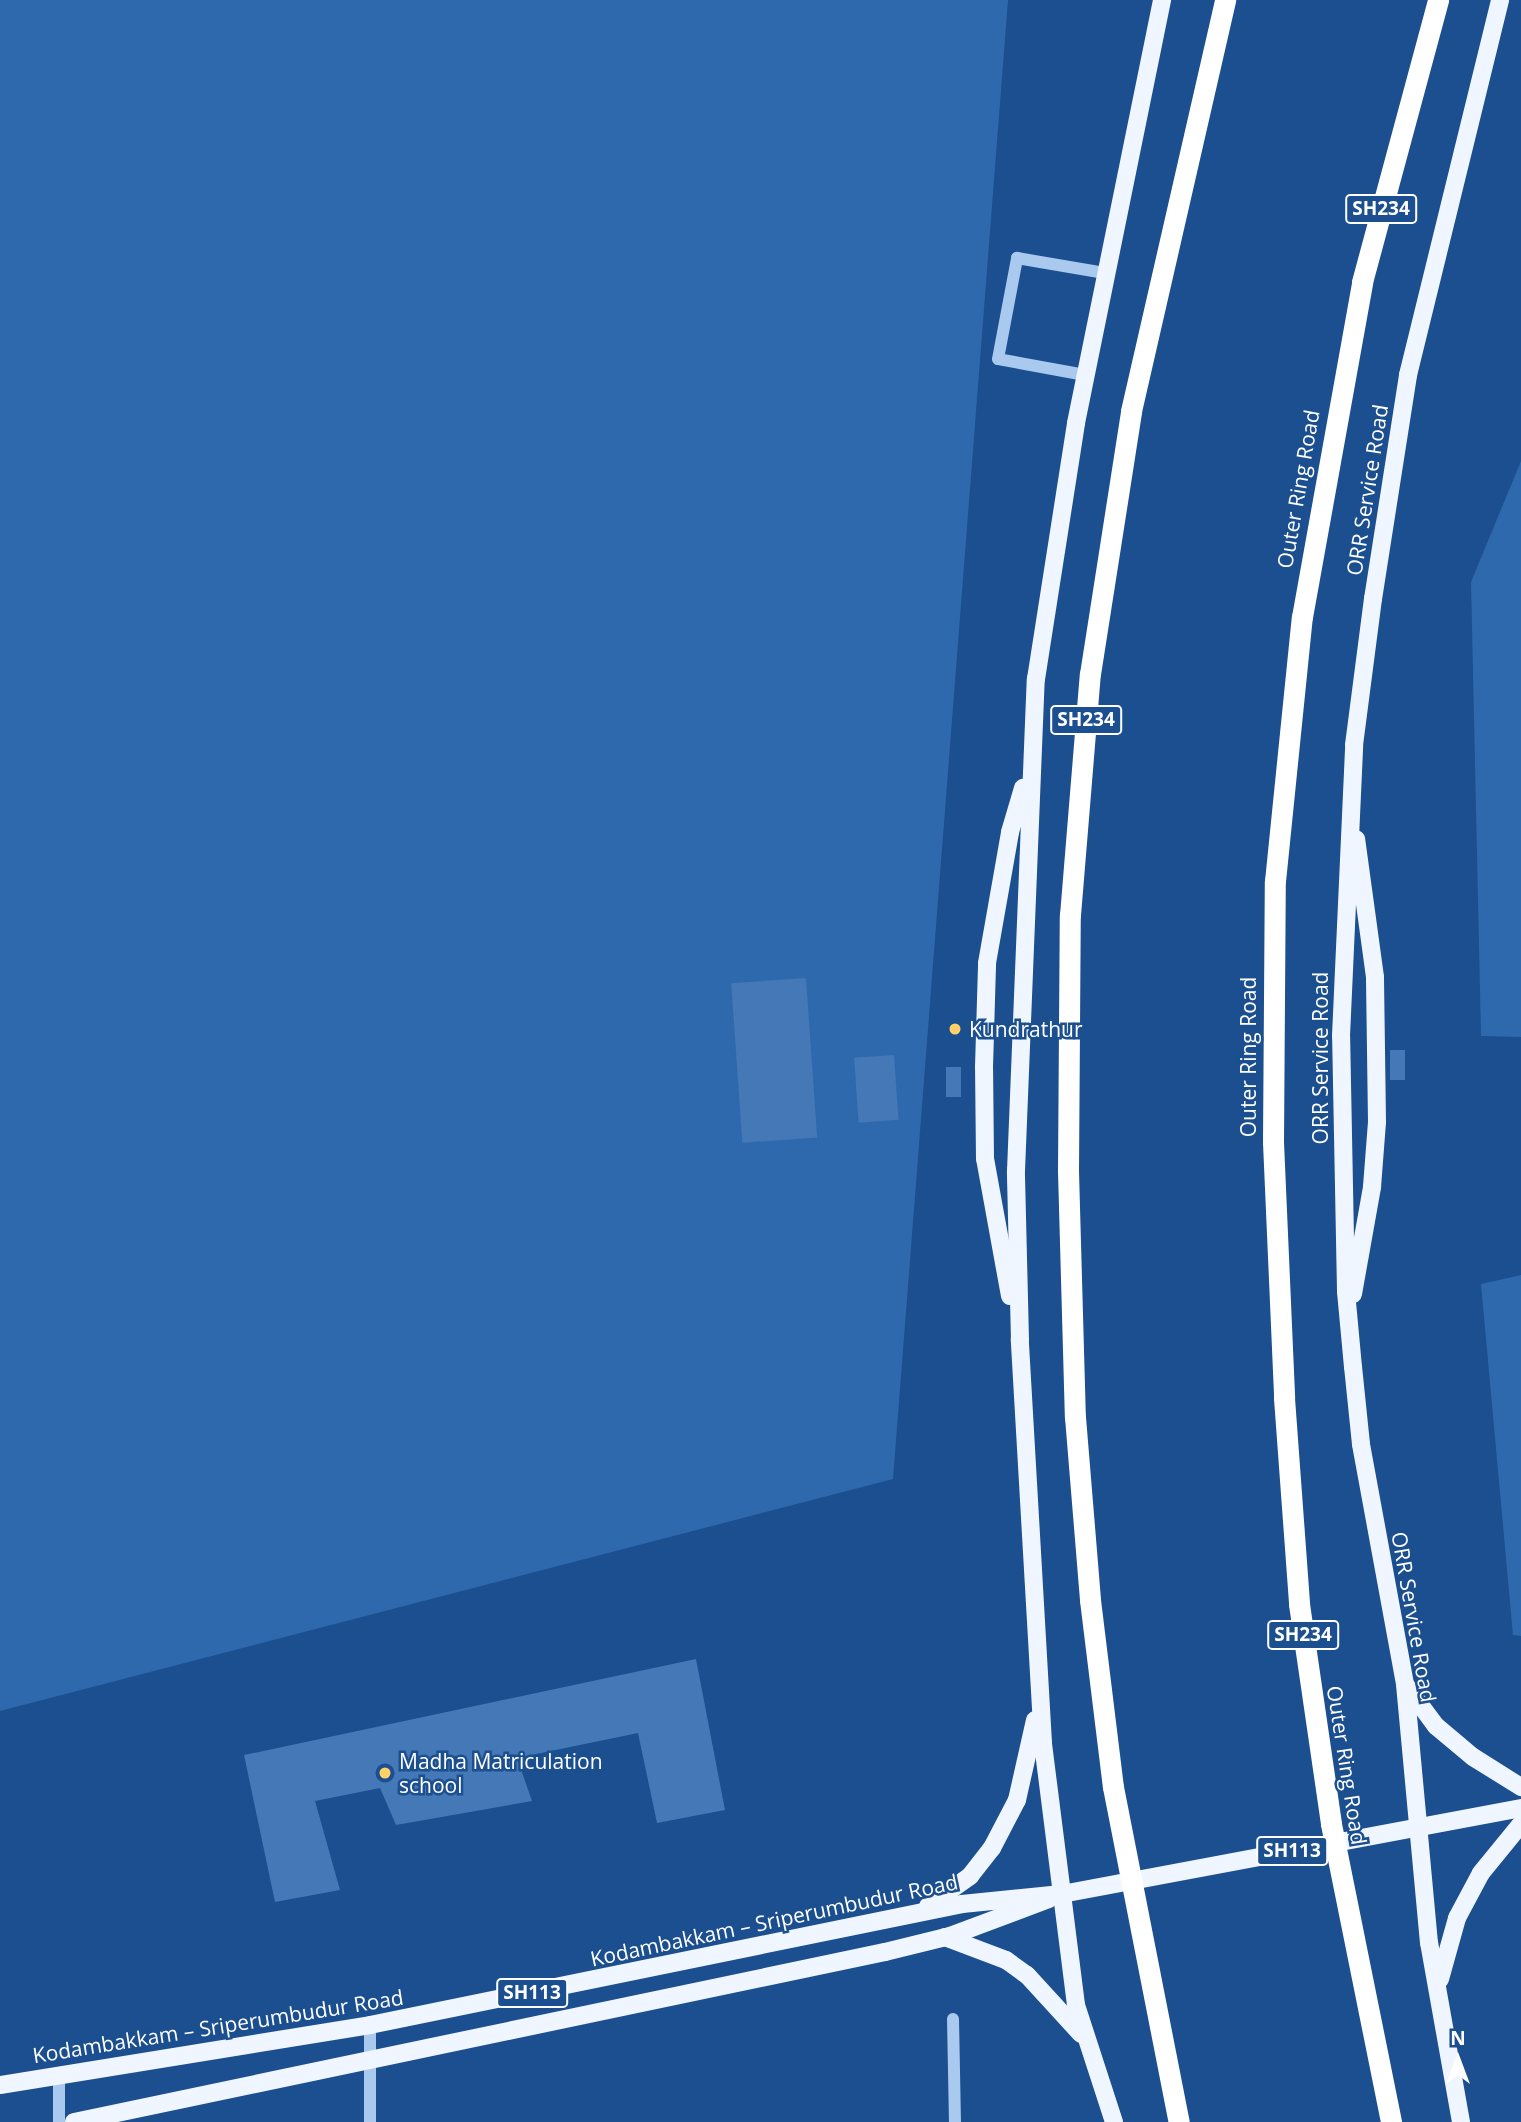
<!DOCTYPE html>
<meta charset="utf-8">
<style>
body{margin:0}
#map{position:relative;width:1521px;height:2122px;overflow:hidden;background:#1b4f8f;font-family:"Open Sans",sans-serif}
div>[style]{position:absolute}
.green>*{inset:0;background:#2e69ad}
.building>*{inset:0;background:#4478b7;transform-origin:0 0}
.minor>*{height:12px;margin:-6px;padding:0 6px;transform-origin:6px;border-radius:6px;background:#a9c9ee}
.major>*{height:18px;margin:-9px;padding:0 9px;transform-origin:9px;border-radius:9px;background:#f0f6ff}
.highway>*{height:21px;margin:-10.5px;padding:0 10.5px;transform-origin:10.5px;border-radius:10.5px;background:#fff}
.highway-bridge>*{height:21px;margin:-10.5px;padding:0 10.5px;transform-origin:10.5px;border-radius:10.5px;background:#fff}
.dots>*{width:19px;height:19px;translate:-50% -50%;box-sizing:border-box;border:4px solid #1b4f8f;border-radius:50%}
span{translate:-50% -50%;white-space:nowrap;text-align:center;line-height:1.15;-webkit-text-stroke:5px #1b4f8f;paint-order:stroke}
.shield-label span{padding:2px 5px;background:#1b4f8f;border:2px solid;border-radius:5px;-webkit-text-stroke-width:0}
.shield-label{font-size:19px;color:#fff;font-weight:700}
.street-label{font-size:21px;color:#fff}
.poi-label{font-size:21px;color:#fff}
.left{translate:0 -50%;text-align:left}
.north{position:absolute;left:1423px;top:2024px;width:70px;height:70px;-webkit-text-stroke:5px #1b4f8f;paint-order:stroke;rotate:0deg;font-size:19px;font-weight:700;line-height:28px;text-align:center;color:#fff}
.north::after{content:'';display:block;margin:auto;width:24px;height:32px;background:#fff;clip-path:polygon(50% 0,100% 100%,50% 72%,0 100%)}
</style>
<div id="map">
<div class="green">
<i style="clip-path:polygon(0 0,1008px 0,893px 1479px,0 1711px)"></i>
<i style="clip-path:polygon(1521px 461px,1521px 1037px,1481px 1036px,1471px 582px)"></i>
<i style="clip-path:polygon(1521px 1275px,1521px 1636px,1513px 1635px,1481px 1284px)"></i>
</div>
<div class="building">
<i style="left:806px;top:978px;width:160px;height:75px;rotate:86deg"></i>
<i style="left:1405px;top:1050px;width:30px;height:15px;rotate:90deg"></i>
<i style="left:894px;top:1055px;width:65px;height:40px;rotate:86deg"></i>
<i style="left:946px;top:1067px;width:15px;height:30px"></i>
<i style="clip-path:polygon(696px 1659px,725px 1810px,657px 1823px,638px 1733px,517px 1758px,532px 1801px,396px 1825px,380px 1788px,315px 1801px,340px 1890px,275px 1902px,244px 1755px)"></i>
</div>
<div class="minor">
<i style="left:1085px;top:375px;width:88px;rotate:-169.6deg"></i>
<i style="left:998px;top:359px;width:103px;rotate:-79.3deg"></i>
<i style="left:1017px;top:258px;width:89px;rotate:9.7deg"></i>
<i style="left:953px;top:2019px;width:103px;rotate:88.9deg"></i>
<i style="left:59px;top:2122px;width:45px;rotate:-90deg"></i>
<i style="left:370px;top:2122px;width:97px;rotate:-90deg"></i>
</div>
<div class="major">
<i style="left:1353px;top:1294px;width:109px;rotate:-79.9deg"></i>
<i style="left:1372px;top:1187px;width:65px;rotate:-85.6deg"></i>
<i style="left:1377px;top:1122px;width:145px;rotate:-90.8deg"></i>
<i style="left:1375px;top:977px;width:139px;rotate:-97.8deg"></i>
<i style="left:1010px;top:1296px;width:139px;rotate:-100.3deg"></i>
<i style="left:985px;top:1159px;width:92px;rotate:-90.6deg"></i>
<i style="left:984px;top:1067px;width:104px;rotate:-88.3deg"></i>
<i style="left:987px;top:963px;width:133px;rotate:-80deg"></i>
<i style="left:1010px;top:832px;width:46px;rotate:-73.5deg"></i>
<i style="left:1407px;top:1687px;width:49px;rotate:53.4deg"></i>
<i style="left:1436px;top:1726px;width:48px;rotate:40deg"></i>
<i style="left:1473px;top:1757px;width:57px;rotate:32deg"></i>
<i style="left:928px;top:1906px;width:52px;rotate:-35.5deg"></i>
<i style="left:970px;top:1876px;width:36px;rotate:-52deg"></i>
<i style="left:992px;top:1848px;width:54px;rotate:-62.5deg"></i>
<i style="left:1017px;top:1800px;width:82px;rotate:-77.3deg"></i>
<i style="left:945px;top:1937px;width:65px;rotate:20.7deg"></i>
<i style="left:1006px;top:1960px;width:26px;rotate:36deg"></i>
<i style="left:1027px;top:1975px;width:80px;rotate:47.5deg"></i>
<i style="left:1440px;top:1979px;width:63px;rotate:-74.4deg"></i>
<i style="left:1457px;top:1918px;width:51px;rotate:-61.9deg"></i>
<i style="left:1481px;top:1873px;width:63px;rotate:-50.8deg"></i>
<i style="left:0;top:2085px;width:375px;rotate:-9.2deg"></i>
<i style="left:370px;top:2025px;width:604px;rotate:-11.55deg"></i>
<i style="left:962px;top:1904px;width:100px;rotate:-5.7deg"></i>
<i style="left:1062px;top:1894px;width:467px;rotate:-10.6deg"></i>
<i style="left:74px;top:2122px;width:829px;rotate:-11.84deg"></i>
<i style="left:885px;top:1952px;width:67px;rotate:-13.8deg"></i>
<i style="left:950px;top:1936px;width:106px;rotate:-20.5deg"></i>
<i style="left:1114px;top:2122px;width:123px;rotate:-108deg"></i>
<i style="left:1076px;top:2005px;width:264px;rotate:-97.2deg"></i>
<i style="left:1043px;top:1743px;width:404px;rotate:-93.3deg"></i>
<i style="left:1020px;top:1340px;width:169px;rotate:-91.4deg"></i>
<i style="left:1016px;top:1171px;width:492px;rotate:-87.7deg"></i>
<i style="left:1036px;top:679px;width:259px;rotate:-81.1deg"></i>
<i style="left:1076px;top:423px;width:432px;rotate:-78.5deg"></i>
<i style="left:1461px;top:2122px;width:182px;rotate:-100.1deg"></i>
<i style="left:1429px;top:1943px;width:260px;rotate:-95.3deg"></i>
<i style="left:1405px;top:1684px;width:244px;rotate:-100.4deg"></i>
<i style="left:1361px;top:1444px;width:77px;rotate:-95.9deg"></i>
<i style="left:1353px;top:1367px;width:76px;rotate:-95.3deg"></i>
<i style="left:1346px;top:1291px;width:255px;rotate:-91.1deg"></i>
<i style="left:1341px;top:1036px;width:291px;rotate:-87.4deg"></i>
<i style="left:1354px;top:745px;width:147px;rotate:-82.6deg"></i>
<i style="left:1373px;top:599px;width:227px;rotate:-81.1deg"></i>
<i style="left:1408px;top:375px;width:386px;rotate:-76.2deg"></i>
</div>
<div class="highway">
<i style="left:1273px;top:1142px;width:261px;rotate:-89.6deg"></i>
<i style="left:1275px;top:881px;width:265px;rotate:-84.2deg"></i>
<i style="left:1302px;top:617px;width:340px;rotate:-79.8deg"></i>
<i style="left:1362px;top:282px;width:292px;rotate:-74.9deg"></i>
<i style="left:1068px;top:1171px;width:256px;rotate:-89.6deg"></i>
<i style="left:1070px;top:915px;width:242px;rotate:-85.3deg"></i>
<i style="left:1090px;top:674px;width:266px;rotate:-81.1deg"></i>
<i style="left:1131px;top:411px;width:422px;rotate:-77.1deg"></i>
</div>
<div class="highway-bridge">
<i style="left:1273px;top:1142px;width:256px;rotate:87.5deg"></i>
<i style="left:1284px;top:1398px;width:207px;rotate:85.8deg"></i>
<i style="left:1299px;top:1604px;width:222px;rotate:81.7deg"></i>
<i style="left:1331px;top:1824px;width:304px;rotate:78.6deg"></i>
<i style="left:1068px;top:1171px;width:246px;rotate:88.4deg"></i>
<i style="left:1075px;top:1417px;width:184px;rotate:85.3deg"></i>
<i style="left:1090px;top:1600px;width:188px;rotate:83deg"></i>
<i style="left:1113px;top:1787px;width:341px;rotate:78.9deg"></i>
</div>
<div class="dots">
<i style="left:955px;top:1029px;background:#ffd166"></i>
<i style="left:385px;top:1773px;background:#ffd166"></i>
</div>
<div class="shield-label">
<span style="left:1381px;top:209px">SH234</span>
<span style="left:1086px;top:720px">SH234</span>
<span style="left:1303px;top:1635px">SH234</span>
<span style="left:1292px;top:1851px">SH113</span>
<span style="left:532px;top:1993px">SH113</span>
</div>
<div class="street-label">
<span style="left:1298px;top:489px;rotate:-80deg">Outer Ring Road</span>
<span style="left:1367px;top:490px;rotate:-81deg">ORR Service Road</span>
<span style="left:1248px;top:1057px;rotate:-90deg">Outer Ring Road</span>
<span style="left:1320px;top:1058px;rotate:-90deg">ORR Service Road</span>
<span style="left:1414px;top:1617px;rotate:80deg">ORR Service Road</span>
<span style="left:1347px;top:1765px;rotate:81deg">Outer Ring Road</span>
<span style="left:774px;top:1920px;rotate:-12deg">Kodambakkam – Sriperumbudur Road</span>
<span style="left:218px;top:2026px;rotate:-9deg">Kodambakkam – Sriperumbudur Road</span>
</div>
<div class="poi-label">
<span class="left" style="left:969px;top:1029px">Kundrathur</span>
<span class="left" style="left:399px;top:1773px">Madha Matriculation<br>school</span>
</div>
<div class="north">N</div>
</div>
